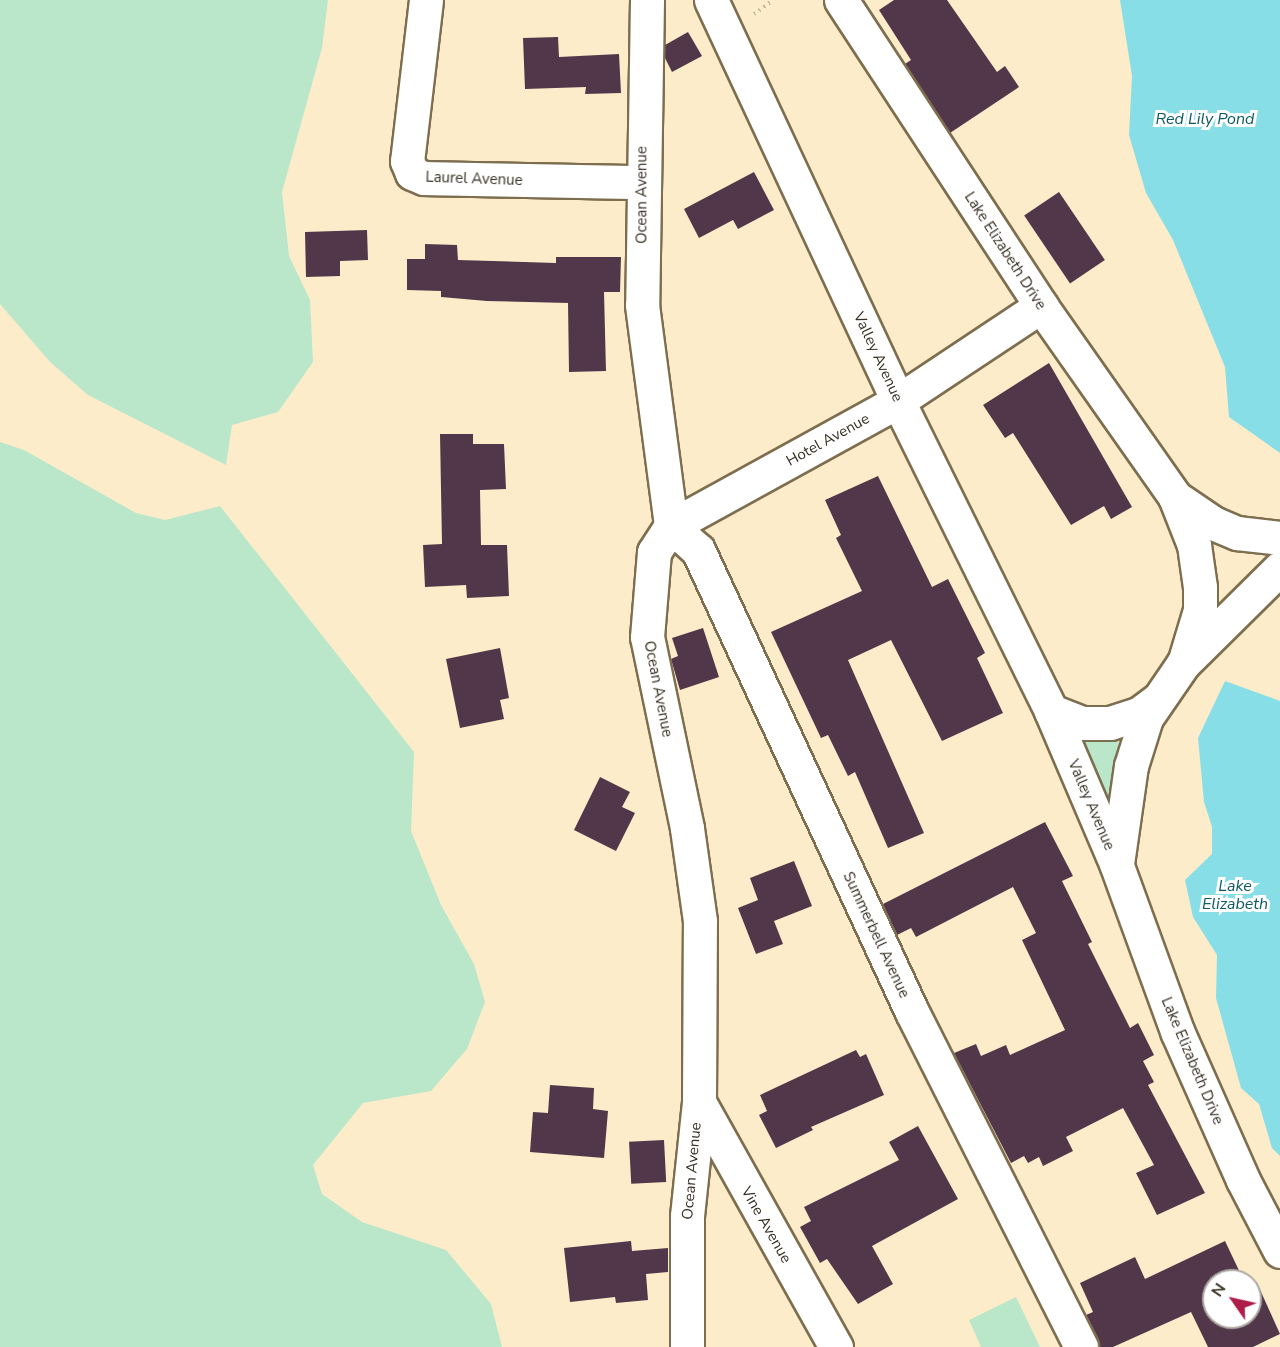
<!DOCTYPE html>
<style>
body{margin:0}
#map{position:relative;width:1280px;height:1347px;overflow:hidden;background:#fdecc9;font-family:"Nunito Sans",sans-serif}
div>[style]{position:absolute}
.green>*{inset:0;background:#bae7ca}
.water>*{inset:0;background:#87dee7}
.building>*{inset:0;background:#52374a;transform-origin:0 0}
.path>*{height:4px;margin-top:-2px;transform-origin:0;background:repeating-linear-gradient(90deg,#c0b296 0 1.5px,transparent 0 6px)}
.roads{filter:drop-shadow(2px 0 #7d6e4f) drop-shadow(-2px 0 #7d6e4f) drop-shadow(0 2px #7d6e4f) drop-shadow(0 -2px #7d6e4f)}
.minor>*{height:33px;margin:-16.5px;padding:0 16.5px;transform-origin:16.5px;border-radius:16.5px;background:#fff}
span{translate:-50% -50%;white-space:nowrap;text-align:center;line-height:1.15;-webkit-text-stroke:6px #fff;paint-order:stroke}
.street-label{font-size:15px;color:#352f21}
.water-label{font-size:16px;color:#0c5960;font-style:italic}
.north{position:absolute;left:1202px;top:1269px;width:60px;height:60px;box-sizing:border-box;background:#fff;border:2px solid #aeaca6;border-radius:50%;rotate:304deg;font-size:16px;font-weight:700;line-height:24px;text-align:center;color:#352f21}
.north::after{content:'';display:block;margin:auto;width:21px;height:27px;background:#ae1c4a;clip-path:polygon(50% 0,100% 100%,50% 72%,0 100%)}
</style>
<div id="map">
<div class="green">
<i style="clip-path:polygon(0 0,328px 0,322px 48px,282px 192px,289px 256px,310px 300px,313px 362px,278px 412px,232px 425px,226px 465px,88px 395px,50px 362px,0 304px)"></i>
<i style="clip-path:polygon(0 442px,24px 450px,136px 513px,165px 520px,220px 506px,414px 752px,411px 831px,441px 905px,474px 964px,485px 1002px,467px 1049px,431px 1091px,363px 1103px,313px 1165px,322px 1194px,362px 1222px,446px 1250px,491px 1304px,502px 1347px,0 1347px)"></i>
<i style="clip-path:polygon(1119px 737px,1114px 800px,1108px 808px,1078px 739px)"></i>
<i style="clip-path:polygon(1016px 1297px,1040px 1347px,981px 1347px,969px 1320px)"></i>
</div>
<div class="water">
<i style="clip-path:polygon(1120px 0,1280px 0,1280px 453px,1229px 417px,1225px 367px,1173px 240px,1146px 193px,1129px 135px,1132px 76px)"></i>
<i style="clip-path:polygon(1225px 681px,1280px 701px,1280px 1156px,1272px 1148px,1259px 1104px,1241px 1088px,1216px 998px,1217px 955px,1193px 917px,1185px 880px,1212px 854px,1212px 827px,1204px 802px,1198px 738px)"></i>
</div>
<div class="building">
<i style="clip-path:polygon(894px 0,947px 0,997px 72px,1005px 66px,1019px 87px,950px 133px,905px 64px,911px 60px,879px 10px)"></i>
<i style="clip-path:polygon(688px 32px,702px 56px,672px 72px,665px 58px,665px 45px)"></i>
<i style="clip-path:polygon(558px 37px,559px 57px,619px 54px,621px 93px,585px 94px,586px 87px,525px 89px,523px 38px)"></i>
<i style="clip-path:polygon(754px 172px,774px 210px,738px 229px,733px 220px,699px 238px,684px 209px)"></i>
<i style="left:1059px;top:192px;width:82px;height:42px;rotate:56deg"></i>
<i style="clip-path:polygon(367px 230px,368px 260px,340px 261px,340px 276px,306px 277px,305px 232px)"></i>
<i style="clip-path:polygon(425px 244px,457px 245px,458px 260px,556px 263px,556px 257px,621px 257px,620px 292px,604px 292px,606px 371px,569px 372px,568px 303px,487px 301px,441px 297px,441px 291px,407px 290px,407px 259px,425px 259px)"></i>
<i style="clip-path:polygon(1049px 363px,1132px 507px,1111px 519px,1104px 506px,1071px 525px,1013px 433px,1005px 438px,983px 405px)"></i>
<i style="clip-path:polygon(440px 434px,473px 434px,473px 444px,504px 444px,506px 489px,480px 490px,481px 545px,507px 545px,509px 596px,467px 598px,466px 585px,425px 587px,423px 545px,442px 544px)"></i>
<i style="clip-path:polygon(878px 476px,932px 587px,948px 579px,985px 653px,977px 658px,1003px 713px,942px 741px,891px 640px,848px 660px,924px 833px,888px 848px,855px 772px,848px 776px,828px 735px,821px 738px,771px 632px,862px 591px,836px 538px,841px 535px,825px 500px)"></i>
<i style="clip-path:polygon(703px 628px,719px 677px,680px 690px,671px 659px,678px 656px,672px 638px)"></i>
<i style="clip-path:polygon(500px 648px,509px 698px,500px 700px,504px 719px,460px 728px,446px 659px)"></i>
<i style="clip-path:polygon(600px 777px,630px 792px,622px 807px,635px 813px,616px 851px,574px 830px)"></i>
<i style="clip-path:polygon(1045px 822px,1073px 876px,1062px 881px,1092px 942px,1088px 944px,1130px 1028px,1138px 1023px,1154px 1055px,1143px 1061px,1154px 1082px,1148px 1085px,1205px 1193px,1157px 1215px,1136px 1173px,1154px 1165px,1123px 1108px,1066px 1137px,1073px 1151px,1043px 1166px,1039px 1157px,1028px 1163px,1024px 1156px,1011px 1163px,954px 1053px,976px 1044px,981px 1056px,1006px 1045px,1010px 1055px,1065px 1030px,1022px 940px,1036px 933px,1013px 887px,916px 937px,911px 928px,897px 935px,883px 904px)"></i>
<i style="clip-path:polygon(794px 861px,812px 906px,774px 921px,783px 944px,756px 954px,738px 908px,758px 900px,750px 878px)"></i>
<i style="clip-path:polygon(856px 1050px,860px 1057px,866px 1054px,884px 1095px,811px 1127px,813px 1130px,776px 1148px,759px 1115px,767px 1111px,760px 1095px)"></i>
<i style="clip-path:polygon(550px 1085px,594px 1088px,593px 1109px,608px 1111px,604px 1158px,530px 1152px,533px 1112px,548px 1113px)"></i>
<i style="clip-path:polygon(918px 1126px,958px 1199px,872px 1246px,893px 1284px,858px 1304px,827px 1259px,820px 1263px,800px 1227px,811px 1221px,804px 1207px,899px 1160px,889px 1142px)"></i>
<i style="left:664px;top:1140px;width:42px;height:35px;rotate:87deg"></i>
<i style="clip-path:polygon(631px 1241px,632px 1251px,668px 1248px,668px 1272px,646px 1274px,648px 1300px,616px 1303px,615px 1297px,570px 1302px,564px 1248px)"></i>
<i style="clip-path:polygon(1225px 1241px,1244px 1281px,1214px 1281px,1214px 1317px,1250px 1317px,1250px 1287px,1257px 1283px,1280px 1334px,1253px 1347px,1208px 1347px,1191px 1312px,1113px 1347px,1100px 1347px,1086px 1315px,1093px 1312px,1080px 1283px,1135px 1257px,1145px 1279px)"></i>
</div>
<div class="path">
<i style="left:754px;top:14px;width:24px;rotate:-36deg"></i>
</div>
<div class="roads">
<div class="minor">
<i style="left:426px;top:0;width:162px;rotate:96.7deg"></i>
<i style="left:407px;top:161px;width:13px;rotate:67deg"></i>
<i style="left:412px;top:173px;width:13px;rotate:23deg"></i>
<i style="left:424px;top:178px;width:217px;rotate:1.1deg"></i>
<i style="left:647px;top:0;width:305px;rotate:90.9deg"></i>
<i style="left:642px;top:305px;width:223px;rotate:82.5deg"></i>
<i style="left:711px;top:0;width:442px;rotate:65deg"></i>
<i style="left:898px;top:401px;width:346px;rotate:63.7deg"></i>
<i style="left:1051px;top:711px;width:168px;rotate:66.9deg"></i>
<i style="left:1117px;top:866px;width:176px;rotate:70deg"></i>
<i style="left:1177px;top:1031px;width:163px;rotate:66.1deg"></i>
<i style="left:1243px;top:1180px;width:80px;rotate:62.5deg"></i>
<i style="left:841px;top:0;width:366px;rotate:56.8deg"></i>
<i style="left:1041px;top:306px;width:233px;rotate:54.9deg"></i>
<i style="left:1175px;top:497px;width:46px;rotate:34.4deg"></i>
<i style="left:1213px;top:523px;width:26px;rotate:23deg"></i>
<i style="left:1237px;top:533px;width:43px;rotate:6.6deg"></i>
<i style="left:1175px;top:497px;width:52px;rotate:68.4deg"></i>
<i style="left:1194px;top:545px;width:42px;rotate:81.9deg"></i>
<i style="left:1200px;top:587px;width:23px;rotate:90deg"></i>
<i style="left:1200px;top:610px;width:52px;rotate:106.7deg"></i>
<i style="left:671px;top:526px;width:36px;rotate:42deg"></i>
<i style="left:698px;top:550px;width:509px;rotate:65.15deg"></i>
<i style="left:912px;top:1012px;width:375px;rotate:63.2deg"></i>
<i style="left:1051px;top:711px;width:33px;rotate:21deg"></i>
<i style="left:1082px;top:723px;width:28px"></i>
<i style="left:1110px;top:723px;width:32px;rotate:-18deg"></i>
<i style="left:1140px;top:713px;width:21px;rotate:-37deg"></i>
<i style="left:1117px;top:864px;width:99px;rotate:-81.9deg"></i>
<i style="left:1131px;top:766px;width:50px;rotate:-72.6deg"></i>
<i style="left:1146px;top:718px;width:65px;rotate:-55.6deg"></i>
<i style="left:1183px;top:664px;width:136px;rotate:-44.7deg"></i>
<i style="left:699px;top:1102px;width:281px;rotate:60.8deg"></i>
<i style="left:687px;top:1347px;width:131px;rotate:-90deg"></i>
<i style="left:687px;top:1216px;width:115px;rotate:-84deg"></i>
<i style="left:699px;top:1102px;width:181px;rotate:-89.7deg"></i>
<i style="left:700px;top:921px;width:94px;rotate:-98deg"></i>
<i style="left:687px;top:828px;width:195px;rotate:-101.8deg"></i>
<i style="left:647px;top:637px;width:85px;rotate:-85.3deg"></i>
<i style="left:654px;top:552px;width:31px;rotate:-57deg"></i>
<i style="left:671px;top:526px;width:259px;rotate:-28.8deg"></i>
<i style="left:898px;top:401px;width:172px;rotate:-33.6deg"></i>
</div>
</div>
<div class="street-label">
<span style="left:474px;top:179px;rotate:2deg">Laurel Avenue</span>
<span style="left:642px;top:195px;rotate:-90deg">Ocean Avenue</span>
<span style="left:1005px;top:251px;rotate:57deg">Lake Elizabeth Drive</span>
<span style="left:878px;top:357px;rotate:65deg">Valley Avenue</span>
<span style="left:828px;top:440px;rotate:-29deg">Hotel Avenue</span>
<span style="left:658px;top:689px;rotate:79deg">Ocean Avenue</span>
<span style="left:1091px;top:805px;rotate:67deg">Valley Avenue</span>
<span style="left:876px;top:935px;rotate:65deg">Summerbell Avenue</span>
<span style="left:1192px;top:1061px;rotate:67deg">Lake Elizabeth Drive</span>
<span style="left:692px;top:1171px;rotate:-85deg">Ocean Avenue</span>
<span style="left:766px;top:1225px;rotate:60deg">Vine Avenue</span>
</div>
<div class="water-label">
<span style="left:1205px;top:119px">Red Lily Pond</span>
<span style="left:1235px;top:895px">Lake<br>Elizabeth</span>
</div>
<div class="north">N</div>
</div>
